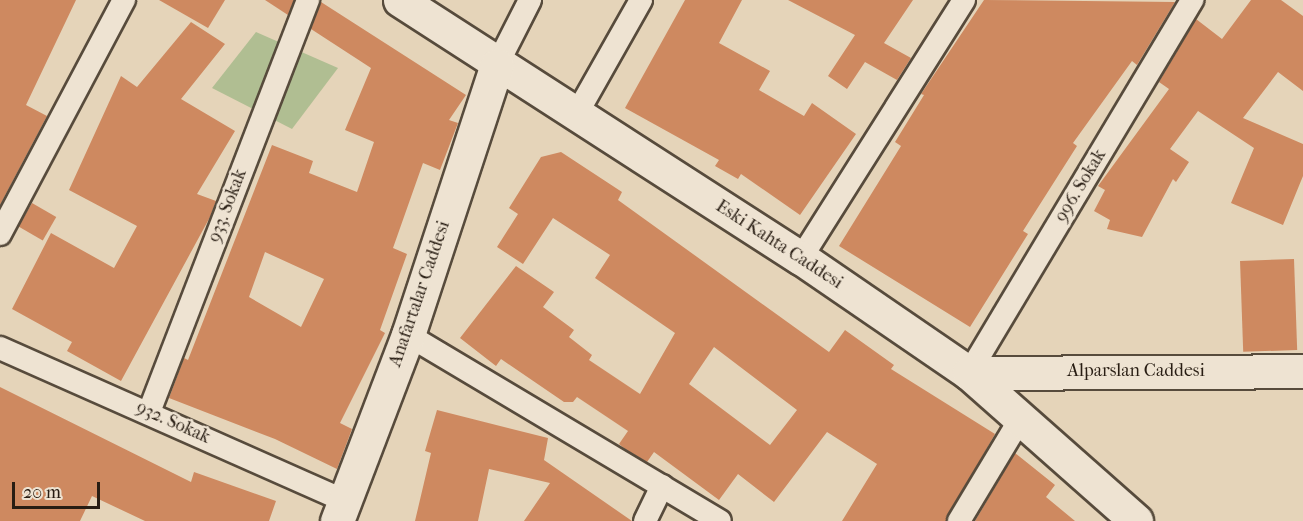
<!DOCTYPE html>
<style>
body{margin:0}
#map{position:relative;width:1303px;height:521px;overflow:hidden;background:#e5d4b9;font-family:"IM FELL French Canon",serif}
div>[style]{position:absolute}
.green>*{inset:0;background:#b0be92}
.building>*{inset:0;background:#ce8960;transform-origin:0 0}
.roads{filter:drop-shadow(2px 0 #574b3c) drop-shadow(-2px 0 #574b3c) drop-shadow(0 2px #574b3c) drop-shadow(0 -2px #574b3c)}
.street>*{height:22px;margin:-11px;padding:0 11px;transform-origin:11px;border-radius:11px;background:#eee3d2}
.secondary>*{height:33px;margin:-16.5px;padding:0 16.5px;transform-origin:16.5px;border-radius:16.5px;background:#eee3d2}
span{translate:-50% -50%;white-space:nowrap;text-align:center;line-height:1.15;-webkit-text-stroke:5px #eee3d2;paint-order:stroke}
.street-label{font-size:18px;color:#281d13}
.scale{position:absolute;left:12px;top:482px;width:88px;height:27px;box-sizing:border-box;border:3px solid #281d13;border-top:0;padding-left:8px;font-size:18px;line-height:21px;white-space:nowrap;color:#281d13;-webkit-text-stroke:4px #eee3d2;paint-order:stroke}
</style>
<div id="map">
<div class="green">
<i style="clip-path:polygon(256px 32px,338px 68px,292px 129px,212px 88px)"></i>
</div>
<div class="building">
<i style="clip-path:polygon(0 0,76px 0,26px 105px,47px 116px,0 205px)"></i>
<i style="clip-path:polygon(159px 0,225px 0,208px 28px)"></i>
<i style="clip-path:polygon(265px 0,294px 0,288px 15px)"></i>
<i style="clip-path:polygon(685px 0,742px 0,719px 43px,770px 71px,759px 90px,804px 116px,812px 103px,856px 134px,800px 215px,741px 174px,738px 179px,715px 166px,719px 160px,625px 108px)"></i>
<i style="clip-path:polygon(788px 0,913px 0,884px 43px,911px 58px,897px 80px,865px 62px,847px 89px,828px 76px,855px 35px)"></i>
<i style="clip-path:polygon(984px 0,1175px 2px,1137px 65px,1132px 61px,1073px 143px,1077px 146px,1023px 231px,1028px 234px,970px 327px,839px 246px,901px 146px,895px 142px,924px 95px,921px 94px)"></i>
<i style="clip-path:polygon(1251px 0,1281px 0,1303px 16px,1303px 91px,1278px 72px,1243px 118px,1303px 144px,1303px 176px,1283px 225px,1231px 203px,1254px 148px,1198px 111px,1170px 149px,1189px 162px,1176px 182px,1173px 179px,1142px 237px,1107px 229px,1110px 220px,1094px 211px,1105px 190px,1098px 186px,1169px 89px,1159px 82px,1196px 19px,1222px 39px)"></i>
<i style="clip-path:polygon(evenodd,321px 2px,466px 95px,449px 120px,458px 123px,440px 170px,423px 163px,393px 248px,407px 254px,380px 330px,385px 333px,340px 423px,352px 429px,337px 469px,275px 439px,169px 398px,184px 358px,188px 360px,272px 145px,313px 161px,309px 173px,357px 192px,374px 142px,345px 130px,371px 68px,311px 29px,321px 2px,265px 252px,324px 279px,301px 327px,249px 297px,265px 252px)"></i>
<i style="clip-path:polygon(191px 22px,225px 44px,181px 99px,235px 131px,197px 194px,216px 201px,210px 217px,121px 381px,67px 351px,72px 342px,12px 309px,51px 233px,114px 268px,137px 226px,69px 190px,121px 76px,137px 87px)"></i>
<i style="clip-path:polygon(evenodd,561px 152px,622px 192px,618px 200px,829px 352px,845px 330px,894px 365px,891px 369px,995px 434px,946px 521px,842px 521px,877px 464px,827px 432px,774px 502px,738px 474px,719px 500px,654px 452px,647px 462px,625px 449px,619px 444px,628px 431px,577px 397px,573px 402px,564px 402px,501px 359px,496px 366px,460px 338px,516px 266px,554px 292px,543px 307px,574px 330px,569px 337px,592px 355px,589px 360px,640px 394px,675px 333px,595px 278px,610px 255px,553px 218px,523px 264px,497px 247px,518px 214px,509px 208px,541px 157px,561px 152px,714px 347px,797px 410px,770px 445px,689px 384px,714px 347px)"></i>
<i style="left:32px;top:203px;width:28px;height:27px;rotate:30deg"></i>
<i style="left:1294px;top:259px;width:91px;height:54px;rotate:88deg"></i>
<i style="clip-path:polygon(0 387px,191px 482px,194px 472px,276px 501px,269px 521px,145px 521px,92px 496px,80px 521px,0 521px)"></i>
<i style="clip-path:polygon(437px 410px,548px 438px,544px 460px,632px 521px,524px 521px,550px 483px,489px 469px,478px 521px,415px 521px,431px 453px,425px 451px)"></i>
<i style="clip-path:polygon(1015px 453px,1055px 485px,1046px 497px,1075px 521px,975px 521px)"></i>
</div>
<div class="roads">
<div class="street">
<i style="left:497px;top:65px;width:73px;rotate:-63.1deg"></i>
<i style="left:576px;top:115px;width:132px;rotate:-60.5deg"></i>
<i style="left:0;top:234px;width:265px;rotate:-62.1deg"></i>
<i style="left:801px;top:258px;width:305px;rotate:-57.7deg"></i>
<i style="left:408px;top:335px;width:363px;rotate:30.8deg"></i>
<i style="left:0;top:348px;width:377px;rotate:23.9deg"></i>
<i style="left:969px;top:373px;width:435px;rotate:-59.1deg"></i>
<i style="left:149px;top:412px;width:442px;rotate:-68.9deg"></i>
<i style="left:645px;top:521px;width:39px;rotate:-64deg"></i>
<i style="left:959px;top:521px;width:122px;rotate:-59deg"></i>
</div>
<div class="secondary">
<i style="left:400px;top:0;width:477px;rotate:32.8deg"></i>
<i style="left:801px;top:258px;width:204px;rotate:34.4deg"></i>
<i style="left:969px;top:373px;width:223px;rotate:41.5deg"></i>
<i style="left:969px;top:373px;width:334px;rotate:-0.3deg"></i>
<i style="left:337px;top:521px;width:199px;rotate:-69.1deg"></i>
<i style="left:408px;top:335px;width:284px;rotate:-71.8deg"></i>
</div>
</div>
<div class="street-label">
<span style="left:1081px;top:186px;rotate:-59deg">996. Sokak</span>
<span style="left:228px;top:206px;rotate:-69deg">933. Sokak</span>
<span style="left:779px;top:245px;rotate:33deg">Eski Kahta Caddesi</span>
<span style="left:420px;top:294px;rotate:-71deg">Anafartalar Caddesi</span>
<span style="left:1136px;top:371px">Alparslan Caddesi</span>
<span style="left:173px;top:423px;rotate:24deg">932. Sokak</span>
</div>
<div class="scale">20 m</div>
</div>
